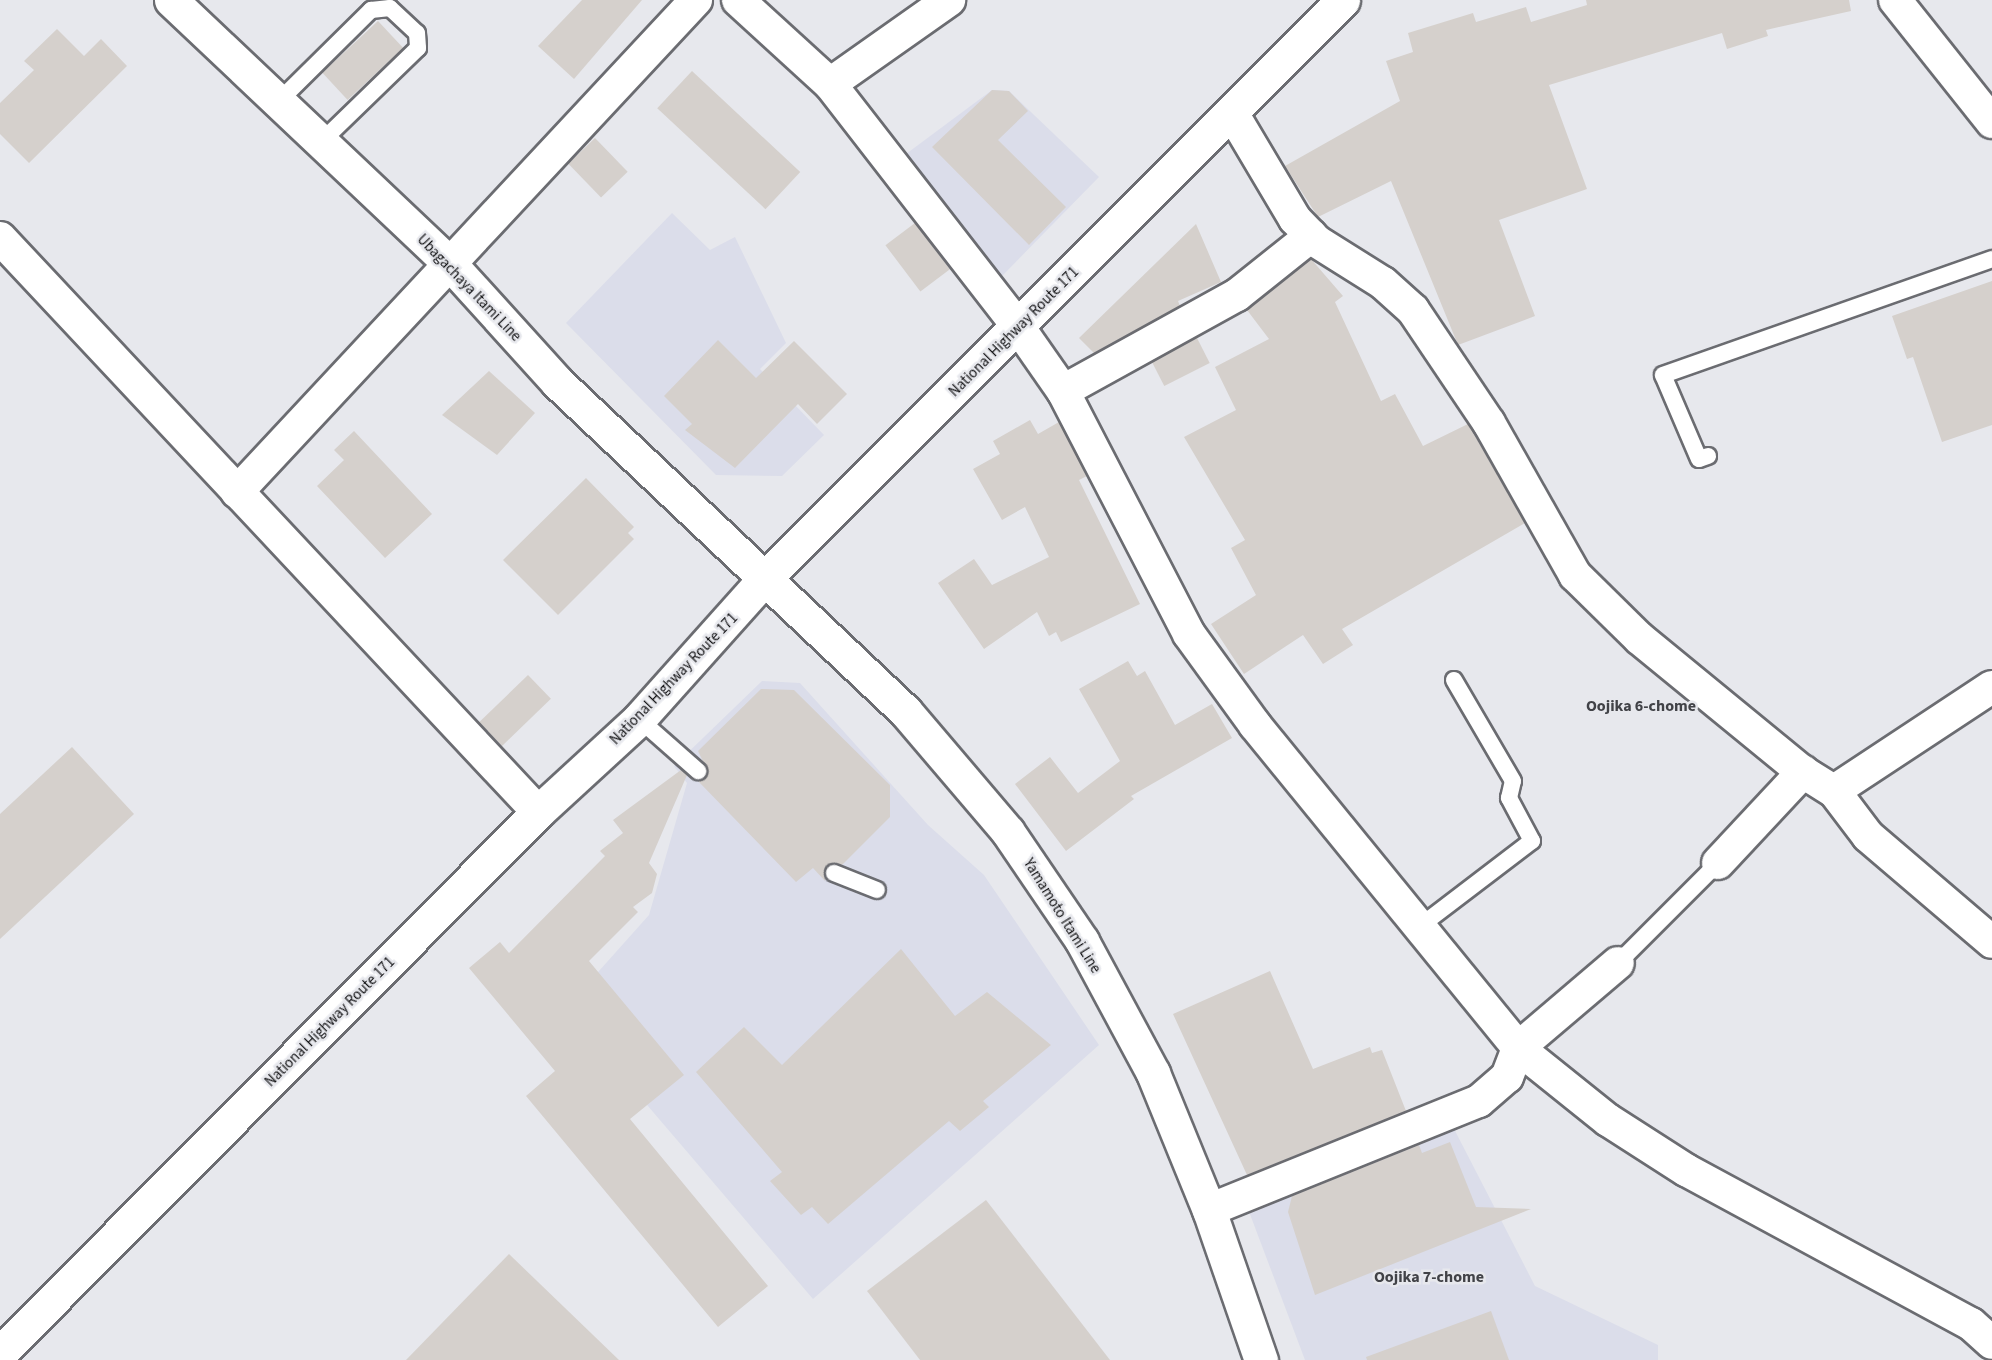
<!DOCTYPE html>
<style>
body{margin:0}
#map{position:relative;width:1992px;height:1360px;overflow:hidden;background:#e7e8ed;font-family:"Source Sans 3",sans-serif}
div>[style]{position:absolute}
.built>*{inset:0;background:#dbddea}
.building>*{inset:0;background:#d5d0cc;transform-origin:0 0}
.roads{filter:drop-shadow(2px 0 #6b6c71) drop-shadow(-2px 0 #6b6c71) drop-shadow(0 2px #6b6c71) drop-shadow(0 -2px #6b6c71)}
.lane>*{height:16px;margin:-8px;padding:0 8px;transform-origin:8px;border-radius:8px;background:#fff}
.street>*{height:32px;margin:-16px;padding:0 16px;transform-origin:16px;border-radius:16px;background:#fff}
.secondary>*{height:33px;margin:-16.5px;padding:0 16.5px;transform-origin:16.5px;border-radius:16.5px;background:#fff}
.highway>*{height:33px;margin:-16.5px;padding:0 16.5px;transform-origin:16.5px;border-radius:16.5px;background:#fff}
span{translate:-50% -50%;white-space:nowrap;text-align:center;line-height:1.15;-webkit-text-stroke:5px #e7e8ed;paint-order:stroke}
.street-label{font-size:15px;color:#101012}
.neighbourhood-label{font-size:16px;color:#414247;font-weight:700}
</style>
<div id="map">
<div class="built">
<i style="clip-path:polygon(992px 90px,1009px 91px,1099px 177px,1002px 276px,906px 154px)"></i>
<i style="clip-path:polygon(672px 213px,710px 250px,735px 237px,786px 343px,760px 369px,824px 435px,782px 476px,716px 475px,566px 323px)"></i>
<i style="clip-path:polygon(762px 681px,800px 683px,928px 825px,984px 875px,1099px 1045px,813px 1299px,565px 1009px,649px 915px,687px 783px,674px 766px)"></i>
<i style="clip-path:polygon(1451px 1123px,1535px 1286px,1658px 1345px,1658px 1360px,1305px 1360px,1245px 1201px)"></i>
</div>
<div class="building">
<i style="clip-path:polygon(582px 0,642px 0,574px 79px,538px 46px)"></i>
<i style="clip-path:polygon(1586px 0,1849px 0,1851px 11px,1766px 30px,1768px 36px,1727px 49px,1722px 33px,1549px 85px,1587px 189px,1499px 220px,1535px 316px,1458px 345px,1391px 181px,1318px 217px,1285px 166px,1400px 101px,1386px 61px,1413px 52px,1408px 33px,1473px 13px,1476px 22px,1526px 7px,1531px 22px,1587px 5px)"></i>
<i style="left:378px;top:21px;width:37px;height:76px;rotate:47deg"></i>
<i style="clip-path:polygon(57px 29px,84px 56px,101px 39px,127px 66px,29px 163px,0 134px,0 103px,34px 70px,24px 61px)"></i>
<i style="left:692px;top:71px;width:148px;height:51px;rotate:43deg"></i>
<i style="clip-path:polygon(992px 90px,1009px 91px,1028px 111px,998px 140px,1066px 207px,1029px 245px,932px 147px)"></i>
<i style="left:595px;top:138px;width:47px;height:37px;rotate:46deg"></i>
<i style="left:915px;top:223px;width:58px;height:37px;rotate:53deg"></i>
<i style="clip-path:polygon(1196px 224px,1221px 282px,1178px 301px,1180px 306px,1094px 353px,1079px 338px)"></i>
<i style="clip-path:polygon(1311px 259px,1343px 296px,1335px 302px,1381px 401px,1395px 394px,1423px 446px,1468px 424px,1525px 523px,1342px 629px,1353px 645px,1323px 664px,1303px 635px,1244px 674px,1211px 624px,1256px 595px,1231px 548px,1245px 540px,1184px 437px,1236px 410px,1215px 367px,1269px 339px,1247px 310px)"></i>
<i style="clip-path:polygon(1992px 281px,1992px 425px,1942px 442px,1913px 357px,1907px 359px,1892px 316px)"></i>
<i style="left:1197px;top:338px;width:28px;height:51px;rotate:63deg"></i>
<i style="clip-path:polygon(718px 340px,756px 378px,794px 341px,847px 394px,817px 424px,798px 404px,735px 468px,685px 430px,692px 424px,664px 396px)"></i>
<i style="clip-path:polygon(489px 371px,535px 413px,497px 455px,442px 415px)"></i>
<i style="clip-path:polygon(1030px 420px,1038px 434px,1059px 422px,1087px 476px,1079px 480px,1140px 604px,1061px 642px,1056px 632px,1049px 636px,1037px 612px,984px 649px,938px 583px,974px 559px,992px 585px,1049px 557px,1025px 507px,1002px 520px,973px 469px,1000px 454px,993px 441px)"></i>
<i style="clip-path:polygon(354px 431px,432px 514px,385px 558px,317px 486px,344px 460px,334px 450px)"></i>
<i style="clip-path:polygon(586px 478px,634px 527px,628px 533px,634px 539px,558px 615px,503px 560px)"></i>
<i style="clip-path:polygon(1128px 661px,1137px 676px,1145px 671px,1175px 725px,1212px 704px,1232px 738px,1131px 796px,1134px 799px,1066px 851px,1015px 784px,1050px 757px,1078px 793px,1120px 761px,1079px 689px)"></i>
<i style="left:528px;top:675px;width:33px;height:68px;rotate:46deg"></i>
<i style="clip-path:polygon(761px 689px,794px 690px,890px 785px,890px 817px,842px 865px,827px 865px,825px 881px,813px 868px,796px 882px,698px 781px,708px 772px,698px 751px)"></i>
<i style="clip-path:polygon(72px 747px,134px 814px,0 939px,0 814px)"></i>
<i style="clip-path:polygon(681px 770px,687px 775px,649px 863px,657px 874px,652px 893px,633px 907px,638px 912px,589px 961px,684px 1075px,630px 1119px,768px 1286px,718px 1327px,526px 1096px,555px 1071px,469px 968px,500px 942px,509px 953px,605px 856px,600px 851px,623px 833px,613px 820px)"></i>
<i style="clip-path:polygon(901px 949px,955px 1016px,987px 992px,1051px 1045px,983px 1101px,989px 1107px,960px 1131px,949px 1121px,828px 1224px,812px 1207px,801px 1215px,770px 1181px,782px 1172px,696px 1072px,744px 1027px,782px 1065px)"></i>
<i style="clip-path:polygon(1270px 971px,1313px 1069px,1370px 1047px,1372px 1053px,1382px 1050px,1406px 1111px,1247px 1175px,1173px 1014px)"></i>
<i style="clip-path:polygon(1450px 1142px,1476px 1207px,1531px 1209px,1315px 1295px,1288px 1212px,1292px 1196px,1419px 1145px,1422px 1153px)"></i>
<i style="clip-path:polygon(986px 1200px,1110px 1360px,920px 1360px,867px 1291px)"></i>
<i style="clip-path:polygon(509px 1254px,619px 1360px,406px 1360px)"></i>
<i style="clip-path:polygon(1491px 1311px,1509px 1360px,1367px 1360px,1366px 1357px)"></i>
</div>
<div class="roads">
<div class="lane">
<i style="left:278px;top:102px;width:131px;rotate:-44.7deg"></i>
<i style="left:371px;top:10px;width:19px;rotate:-6deg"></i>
<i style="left:390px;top:8px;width:37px;rotate:43deg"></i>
<i style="left:417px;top:33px;width:15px;rotate:86deg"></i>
<i style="left:418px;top:48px;width:135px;rotate:135.9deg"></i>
<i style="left:1708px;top:456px;width:9px;rotate:162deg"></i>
<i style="left:1699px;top:459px;width:91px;rotate:-113.2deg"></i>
<i style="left:1663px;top:375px;width:349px;rotate:-19.4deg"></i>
<i style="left:639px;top:719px;width:79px;rotate:41.4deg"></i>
<i style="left:834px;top:873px;width:46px;rotate:21.6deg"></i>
<i style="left:1419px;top:927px;width:142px;rotate:-37.3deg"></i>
<i style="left:1532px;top:841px;width:49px;rotate:-118.1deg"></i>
<i style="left:1509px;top:798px;width:17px;rotate:-77deg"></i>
<i style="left:1513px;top:781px;width:117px;rotate:-120.3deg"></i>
<i style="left:1618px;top:963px;width:141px;rotate:-45deg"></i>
</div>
<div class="street">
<i style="left:738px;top:0;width:125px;rotate:42.4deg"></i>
<i style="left:830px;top:84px;width:309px;rotate:52.2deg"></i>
<i style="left:1019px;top:328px;width:77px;rotate:55.1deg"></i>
<i style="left:1063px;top:391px;width:274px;rotate:62.6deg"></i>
<i style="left:1189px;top:634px;width:112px;rotate:54deg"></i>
<i style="left:1255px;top:725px;width:417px;rotate:50.8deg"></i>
<i style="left:1518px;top:1048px;width:115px;rotate:38.7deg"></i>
<i style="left:1608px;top:1120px;width:93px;rotate:32.7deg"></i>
<i style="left:1686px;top:1170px;width:324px;rotate:28.4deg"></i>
<i style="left:1971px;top:1324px;width:28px;rotate:42deg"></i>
<i style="left:1895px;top:0;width:156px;rotate:51.5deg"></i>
<i style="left:830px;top:84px;width:146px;rotate:-35.2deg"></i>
<i style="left:1232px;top:113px;width:123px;rotate:59.3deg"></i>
<i style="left:1295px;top:219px;width:30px;rotate:46deg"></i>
<i style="left:1316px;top:241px;width:79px;rotate:32.1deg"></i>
<i style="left:1383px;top:283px;width:40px;rotate:42deg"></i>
<i style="left:1413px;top:310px;width:136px;rotate:56.1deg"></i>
<i style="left:1489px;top:423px;width:175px;rotate:60.5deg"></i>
<i style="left:1575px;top:575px;width:90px;rotate:44.5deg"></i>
<i style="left:1639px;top:638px;width:212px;rotate:39.3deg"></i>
<i style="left:1803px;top:772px;width:36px;rotate:32deg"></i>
<i style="left:1834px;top:791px;width:56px;rotate:52.9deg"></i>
<i style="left:1868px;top:836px;width:163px;rotate:40.5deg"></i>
<i style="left:0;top:238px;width:787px;rotate:46.85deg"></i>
<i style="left:1063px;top:391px;width:199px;rotate:-28.9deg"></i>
<i style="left:1237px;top:295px;width:95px;rotate:-38.6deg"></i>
<i style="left:237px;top:492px;width:673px;rotate:-46.99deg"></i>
<i style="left:1834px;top:791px;width:189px;rotate:-33.4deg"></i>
<i style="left:1718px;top:863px;width:125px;rotate:-47deg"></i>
<i style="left:1209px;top:1210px;width:291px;rotate:-22deg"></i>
<i style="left:1479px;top:1101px;width:37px;rotate:-41deg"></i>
<i style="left:1507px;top:1077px;width:31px;rotate:-69deg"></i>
<i style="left:1518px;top:1048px;width:131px;rotate:-40.4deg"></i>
</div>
<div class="secondary">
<i style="left:171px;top:0;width:387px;rotate:43.4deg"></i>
<i style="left:452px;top:266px;width:156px;rotate:47.8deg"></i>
<i style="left:557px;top:382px;width:480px;rotate:43.4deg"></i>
<i style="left:906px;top:712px;width:157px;rotate:49.6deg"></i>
<i style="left:1008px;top:832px;width:132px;rotate:55.8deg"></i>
<i style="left:1082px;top:941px;width:150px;rotate:61.7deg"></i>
<i style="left:1153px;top:1073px;width:148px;rotate:67.8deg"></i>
<i style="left:1209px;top:1210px;width:159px;rotate:70.9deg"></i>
</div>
<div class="highway">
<i style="left:0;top:1353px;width:763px;rotate:-45.16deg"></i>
<i style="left:538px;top:812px;width:137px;rotate:-42.6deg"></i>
<i style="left:639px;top:719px;width:191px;rotate:-48.2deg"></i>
<i style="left:766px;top:577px;width:816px;rotate:-45deg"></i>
</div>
</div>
<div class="street-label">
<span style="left:469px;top:288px;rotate:46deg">Ubagachaya Itami Line</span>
<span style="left:1014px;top:332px;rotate:-45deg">National Highway Route 171</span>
<span style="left:674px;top:679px;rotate:-46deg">National Highway Route 171</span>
<span style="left:1062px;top:916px;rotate:58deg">Yamamoto Itami Line</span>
<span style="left:330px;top:1022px;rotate:-45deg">National Highway Route 171</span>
</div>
<div class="neighbourhood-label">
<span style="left:1641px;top:706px">Oojika 6-chome</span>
<span style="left:1429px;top:1277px">Oojika 7-chome</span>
</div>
</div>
